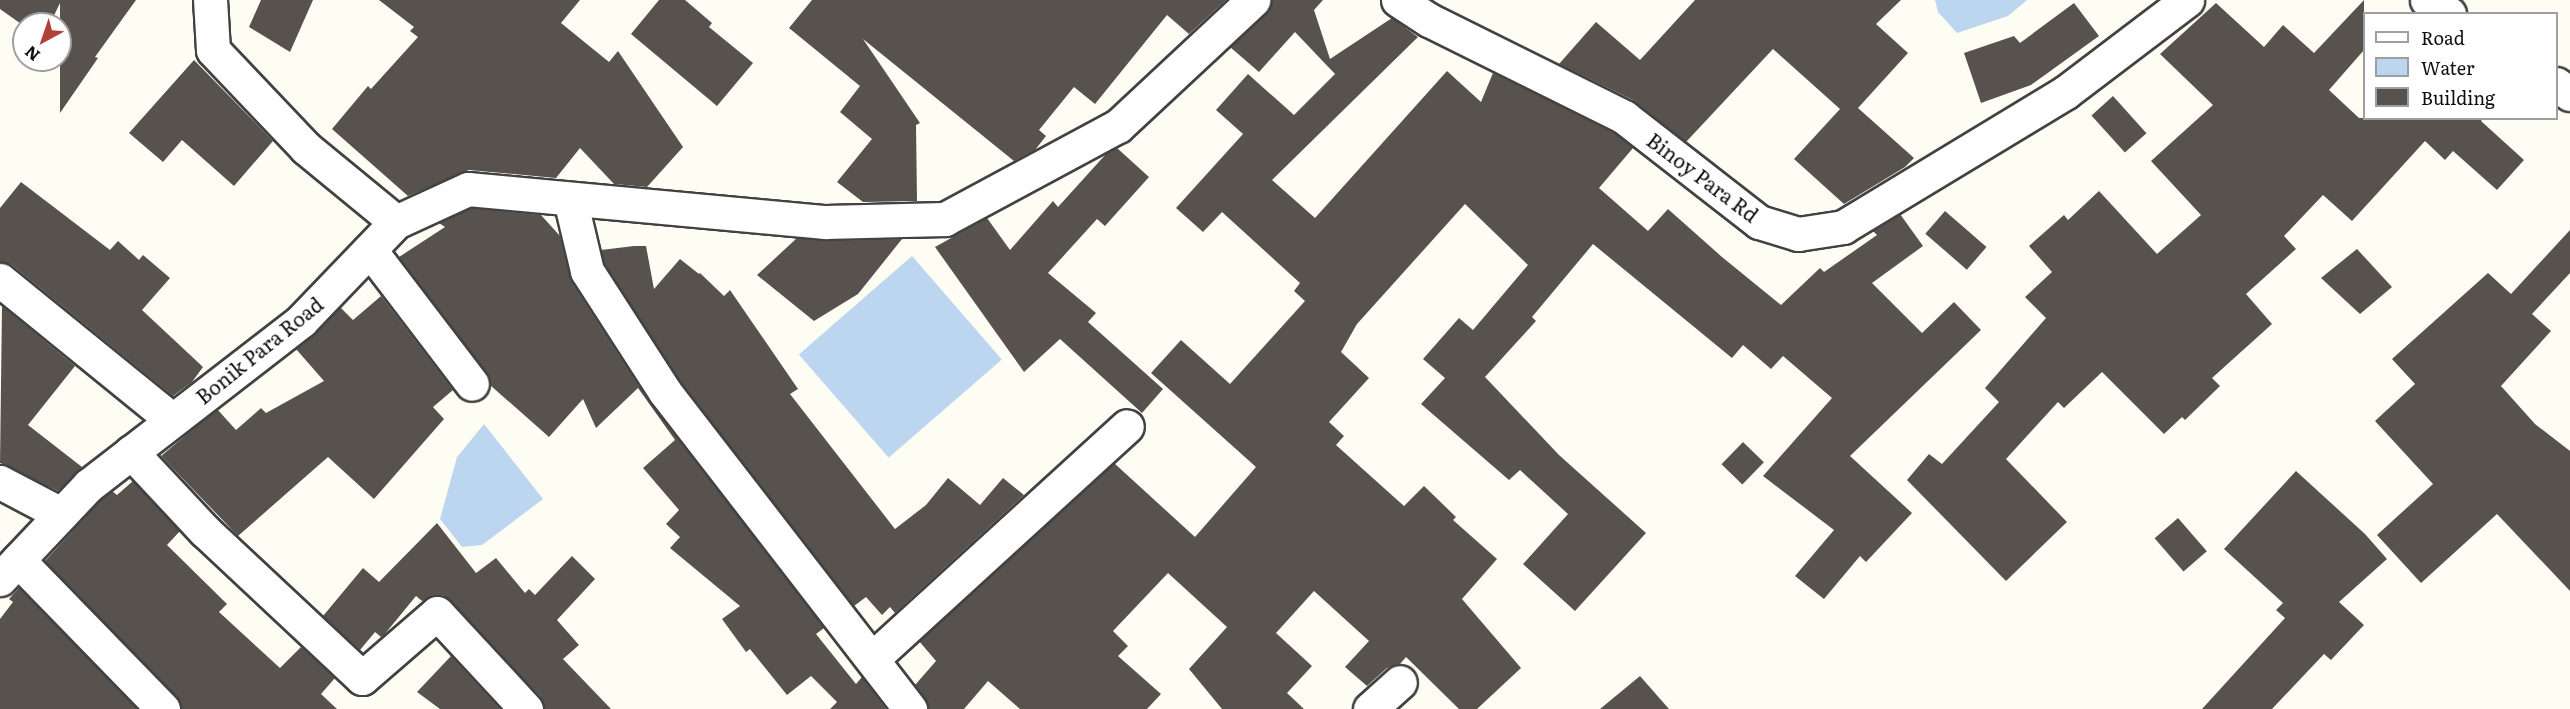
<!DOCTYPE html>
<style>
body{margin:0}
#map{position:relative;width:2570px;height:709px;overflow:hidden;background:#fefdf3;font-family:Literata,serif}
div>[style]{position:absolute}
.water>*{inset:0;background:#bdd6ef;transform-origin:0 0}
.building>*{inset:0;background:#57524d;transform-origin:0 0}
.roads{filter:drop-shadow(2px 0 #424242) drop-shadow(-2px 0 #424242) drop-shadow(0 2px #424242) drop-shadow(0 -2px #424242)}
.street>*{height:33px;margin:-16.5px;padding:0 16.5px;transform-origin:16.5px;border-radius:16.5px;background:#fff}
span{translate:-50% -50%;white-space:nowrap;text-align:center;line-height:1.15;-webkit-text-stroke:6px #fff;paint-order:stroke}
.street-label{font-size:20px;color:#0f0f0f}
.legend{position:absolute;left:2363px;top:12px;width:195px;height:108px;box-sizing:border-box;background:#fff;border:2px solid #9f9f9f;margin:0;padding:8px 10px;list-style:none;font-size:18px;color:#0f0f0f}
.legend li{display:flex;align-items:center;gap:12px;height:30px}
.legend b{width:30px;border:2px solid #9f9f9f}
.north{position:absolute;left:12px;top:12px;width:60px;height:60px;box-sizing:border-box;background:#fff;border:2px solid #9f9f9f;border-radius:50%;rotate:220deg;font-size:16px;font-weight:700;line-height:24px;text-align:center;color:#0f0f0f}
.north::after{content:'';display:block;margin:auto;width:21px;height:27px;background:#b04137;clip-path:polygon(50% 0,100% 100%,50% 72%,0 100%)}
</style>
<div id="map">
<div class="water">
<i style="clip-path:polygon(1935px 0,2027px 0,2008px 16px,1957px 33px,1938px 12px)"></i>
<i style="left:912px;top:256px;width:137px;height:150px;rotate:49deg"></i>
<i style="clip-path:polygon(484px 424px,543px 499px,482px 545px,462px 547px,440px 519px,457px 457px)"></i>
</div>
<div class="building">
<i style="clip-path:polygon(0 0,136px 0,95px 57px,98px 58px,60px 113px,60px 62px,65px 54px,60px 51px,60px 3px,50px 24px,24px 26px,0 9px)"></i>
<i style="clip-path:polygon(261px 0,313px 0,290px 52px,249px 27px)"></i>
<i style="clip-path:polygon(379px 0,580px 0,561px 23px,609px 62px,618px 51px,683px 147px,647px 187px,614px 184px,580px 148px,556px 178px,469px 170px,408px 196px,332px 129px,368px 86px,371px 89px,418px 37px,410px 31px,414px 27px)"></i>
<i style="clip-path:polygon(659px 0,685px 0,712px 23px,709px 27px,753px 63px,717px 106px,631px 34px)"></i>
<i style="clip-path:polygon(812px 0,1226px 0,1189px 34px,1167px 15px,1095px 104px,1074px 87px,1039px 130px,1046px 136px,1035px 150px,1014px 161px,863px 39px,920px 123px,916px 125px,917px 201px,863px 202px,837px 182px,872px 139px,840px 112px,860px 86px,789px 28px)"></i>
<i style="clip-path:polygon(1271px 0,1323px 0,1314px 10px,1330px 59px,1392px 18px,1418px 37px,1272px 180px,1315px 218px,1447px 71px,1481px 102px,1493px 73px,1614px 133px,1633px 148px,1599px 188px,1648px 231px,1668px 209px,1722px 257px,1781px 305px,1820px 268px,1824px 272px,1877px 235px,1873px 231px,1900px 214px,1923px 246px,1872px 283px,1922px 333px,1954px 302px,1981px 330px,1850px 456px,1912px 513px,1866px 562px,1860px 556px,1824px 599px,1795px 576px,1834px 530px,1763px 476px,1832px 398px,1783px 356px,1771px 369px,1743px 345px,1732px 358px,1593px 244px,1532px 317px,1536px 321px,1485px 377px,1559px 455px,1646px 533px,1575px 611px,1523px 564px,1568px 514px,1520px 470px,1509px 480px,1421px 404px,1445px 378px,1423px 359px,1459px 318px,1473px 330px,1528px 265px,1465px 204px,1357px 324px,1341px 352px,1369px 378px,1329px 422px,1344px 436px,1336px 445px,1404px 506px,1424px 486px,1456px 517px,1453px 520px,1497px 559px,1462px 599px,1521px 668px,1477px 709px,1459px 709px,1406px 657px,1400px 664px,1387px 668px,1367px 686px,1345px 667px,1369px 641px,1314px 591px,1276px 633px,1312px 666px,1287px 693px,1304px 709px,1222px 709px,1189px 669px,1227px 627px,1168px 573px,1113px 631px,1128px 646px,1118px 656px,1161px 694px,1147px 709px,1020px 709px,988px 681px,964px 709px,928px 709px,925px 698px,915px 685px,936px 661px,919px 641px,1114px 463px,1195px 537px,1256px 467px,1151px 373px,1181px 340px,1230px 384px,1305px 301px,1294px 291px,1300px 283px,1222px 212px,1203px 232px,1176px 208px,1243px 134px,1216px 110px,1248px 74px,1294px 115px,1335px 74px,1295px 32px,1259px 72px,1230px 47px,1266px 14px)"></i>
<i style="clip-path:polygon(1695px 0,1901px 0,1876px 24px,1908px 53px,1858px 108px,1914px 158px,1905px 167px,1844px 204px,1794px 159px,1840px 109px,1773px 49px,1686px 142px,1633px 100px,1559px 64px,1596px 22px,1640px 60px)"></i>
<i style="clip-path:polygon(2364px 0,2364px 50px,2329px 90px,2359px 118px,2483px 118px,2481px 121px,2524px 160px,2497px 190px,2453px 151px,2445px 160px,2425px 141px,2352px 221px,2323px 195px,2284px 236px,2296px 249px,2246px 294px,2272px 324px,2212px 378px,2220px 386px,2185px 420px,2182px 417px,2164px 434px,2102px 372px,2064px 408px,2058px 402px,2006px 459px,2067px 522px,2006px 581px,1907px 480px,1929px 454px,1942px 464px,1999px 402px,1985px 388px,2046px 318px,2025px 297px,2052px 272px,2029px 246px,2064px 215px,2068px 220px,2099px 191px,2157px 254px,2201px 215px,2151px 161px,2213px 105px,2160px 54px,2216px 3px,2264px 47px,2283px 25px,2314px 53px)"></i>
<i style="clip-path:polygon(2074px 3px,2099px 36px,2031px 85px,1981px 103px,1964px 53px,2014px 36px,2020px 43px)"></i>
<i style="clip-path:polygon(194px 60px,273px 141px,234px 186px,182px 140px,163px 162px,129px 133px)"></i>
<i style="left:2113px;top:96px;width:50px;height:29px;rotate:48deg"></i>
<i style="clip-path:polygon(1117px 148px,1149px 177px,1105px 226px,1097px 219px,1048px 273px,1096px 313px,1088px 322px,1163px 389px,1142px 413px,1060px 339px,1024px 372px,935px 247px,987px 218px,1010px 250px,1053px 201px,1058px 207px,1106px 154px)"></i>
<i style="clip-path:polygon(21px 182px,110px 250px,118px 241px,139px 260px,143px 255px,170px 278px,142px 310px,203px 367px,192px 382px,173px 396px,12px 265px,0 262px,0 208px)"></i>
<i style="clip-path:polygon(471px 208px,541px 215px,560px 236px,571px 281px,649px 402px,824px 628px,816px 634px,856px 684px,862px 677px,886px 709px,830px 709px,837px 702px,811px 676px,787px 695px,750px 649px,746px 652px,722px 619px,740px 606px,670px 548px,680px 537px,666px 524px,679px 510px,643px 468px,675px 440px,638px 388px,596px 428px,583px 399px,549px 437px,490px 385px,487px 373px,399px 257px,445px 227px,439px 223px)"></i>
<i style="left:1945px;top:211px;width:55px;height:30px;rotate:41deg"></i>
<i style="clip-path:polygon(2570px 230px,2570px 273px,2532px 314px,2551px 331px,2501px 386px,2535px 424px,2570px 451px,2570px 591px,2497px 514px,2421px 583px,2377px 535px,2433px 484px,2375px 421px,2415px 384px,2392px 359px,2488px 273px,2511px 294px)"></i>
<i style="clip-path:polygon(797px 238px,825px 241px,902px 239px,858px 294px,814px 321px,757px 275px)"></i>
<i style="clip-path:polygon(634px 246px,646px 246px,654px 289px,680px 259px,699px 274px,700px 273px,724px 296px,730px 290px,798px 389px,790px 394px,895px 529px,926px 505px,948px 478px,980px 505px,1003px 478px,1024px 495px,895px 613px,890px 607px,882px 615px,866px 597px,854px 606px,680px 381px,604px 264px,601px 250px)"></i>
<i style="clip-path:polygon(2357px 249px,2392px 287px,2360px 314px,2321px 278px)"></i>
<i style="clip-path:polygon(381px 296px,453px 390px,433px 407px,444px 419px,374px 499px,328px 457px,238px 536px,161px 456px,217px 409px,236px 430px,261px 408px,266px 413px,324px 381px,296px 349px,340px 307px,353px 320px)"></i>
<i style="clip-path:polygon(2px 306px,75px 366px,28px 425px,82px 467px,58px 491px,0 463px)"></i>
<i style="left:1743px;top:442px;width:29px;height:31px;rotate:44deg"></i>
<i style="clip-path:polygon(2296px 471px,2365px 534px,2387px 559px,2339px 602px,2364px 625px,2331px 660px,2324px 654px,2272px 709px,2202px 709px,2285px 618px,2276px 610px,2283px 603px,2224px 549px)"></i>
<i style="clip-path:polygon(133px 481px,180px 531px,167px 545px,227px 604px,219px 612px,280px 668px,301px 647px,335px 678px,321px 694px,337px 709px,181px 709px,176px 696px,45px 561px,102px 499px,112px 491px,117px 495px)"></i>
<i style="left:2178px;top:518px;width:44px;height:31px;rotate:49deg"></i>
<i style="clip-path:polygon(437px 523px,476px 573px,496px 558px,525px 593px,529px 589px,535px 595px,572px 556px,595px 579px,557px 620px,579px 645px,563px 659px,611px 709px,544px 709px,540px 696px,443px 595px,433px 595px,422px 601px,416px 596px,384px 635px,381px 637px,375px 632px,360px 650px,323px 616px,363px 568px,379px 582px)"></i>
<i style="clip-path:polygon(19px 588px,137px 709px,0 709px,0 619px,13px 602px,9px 599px)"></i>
<i style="clip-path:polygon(451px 656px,500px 709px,440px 709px,417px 692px)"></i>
<i style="clip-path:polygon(1640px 676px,1669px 709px,1600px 709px)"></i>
</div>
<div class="roads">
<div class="street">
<i style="left:1398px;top:0;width:37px;rotate:33deg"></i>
<i style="left:1429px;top:20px;width:218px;rotate:26.4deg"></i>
<i style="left:1624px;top:117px;width:171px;rotate:37.9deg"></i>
<i style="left:1759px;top:222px;width:41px;rotate:17.1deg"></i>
<i style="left:1798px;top:234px;width:46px;rotate:-8.8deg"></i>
<i style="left:1843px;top:227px;width:261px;rotate:-31.2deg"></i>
<i style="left:2066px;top:92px;width:152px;rotate:-37.2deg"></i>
<i style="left:2427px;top:0;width:26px;rotate:32deg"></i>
<i style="left:2556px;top:84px;width:17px;rotate:36deg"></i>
<i style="left:570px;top:199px;width:74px;rotate:76.7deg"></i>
<i style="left:587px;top:271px;width:144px;rotate:57.2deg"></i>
<i style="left:665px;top:392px;width:401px;rotate:52.3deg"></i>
<i style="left:396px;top:222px;width:79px;rotate:-24.6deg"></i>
<i style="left:468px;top:189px;width:359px;rotate:5.3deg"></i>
<i style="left:825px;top:222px;width:120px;rotate:-1.4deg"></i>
<i style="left:945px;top:219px;width:196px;rotate:-28.3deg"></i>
<i style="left:1118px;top:126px;width:185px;rotate:-43deg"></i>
<i style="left:370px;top:250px;width:168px;rotate:52.7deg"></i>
<i style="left:0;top:280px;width:222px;rotate:39.1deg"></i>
<i style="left:131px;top:452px;width:108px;rotate:46.9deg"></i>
<i style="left:205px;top:531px;width:215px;rotate:43.1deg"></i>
<i style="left:362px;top:678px;width:99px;rotate:-40.9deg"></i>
<i style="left:437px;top:613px;width:131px;rotate:47.2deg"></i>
<i style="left:0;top:482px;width:69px;rotate:27.7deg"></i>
<i style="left:18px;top:560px;width:208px;rotate:45.8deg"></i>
<i style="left:0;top:579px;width:129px;rotate:-46.6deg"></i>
<i style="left:89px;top:485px;width:268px;rotate:-37.7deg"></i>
<i style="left:301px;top:321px;width:137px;rotate:-46.2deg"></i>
<i style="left:396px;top:222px;width:117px;rotate:-140.6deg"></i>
<i style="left:306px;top:148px;width:135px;rotate:-133.5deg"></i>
<i style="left:213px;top:50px;width:50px;rotate:-93.4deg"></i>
<i style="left:872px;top:659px;width:345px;rotate:-42.4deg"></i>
<i style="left:1370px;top:709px;width:40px;rotate:-42deg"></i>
</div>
</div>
<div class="street-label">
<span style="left:1703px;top:177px;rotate:37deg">Binoy Para Rd</span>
<span style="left:259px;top:350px;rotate:-39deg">Bonik Para Road</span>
</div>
<ul class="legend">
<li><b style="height:8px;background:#fff"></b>Road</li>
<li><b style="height:16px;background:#bdd6ef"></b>Water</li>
<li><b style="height:16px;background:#57524d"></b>Building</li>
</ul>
<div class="north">N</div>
</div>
